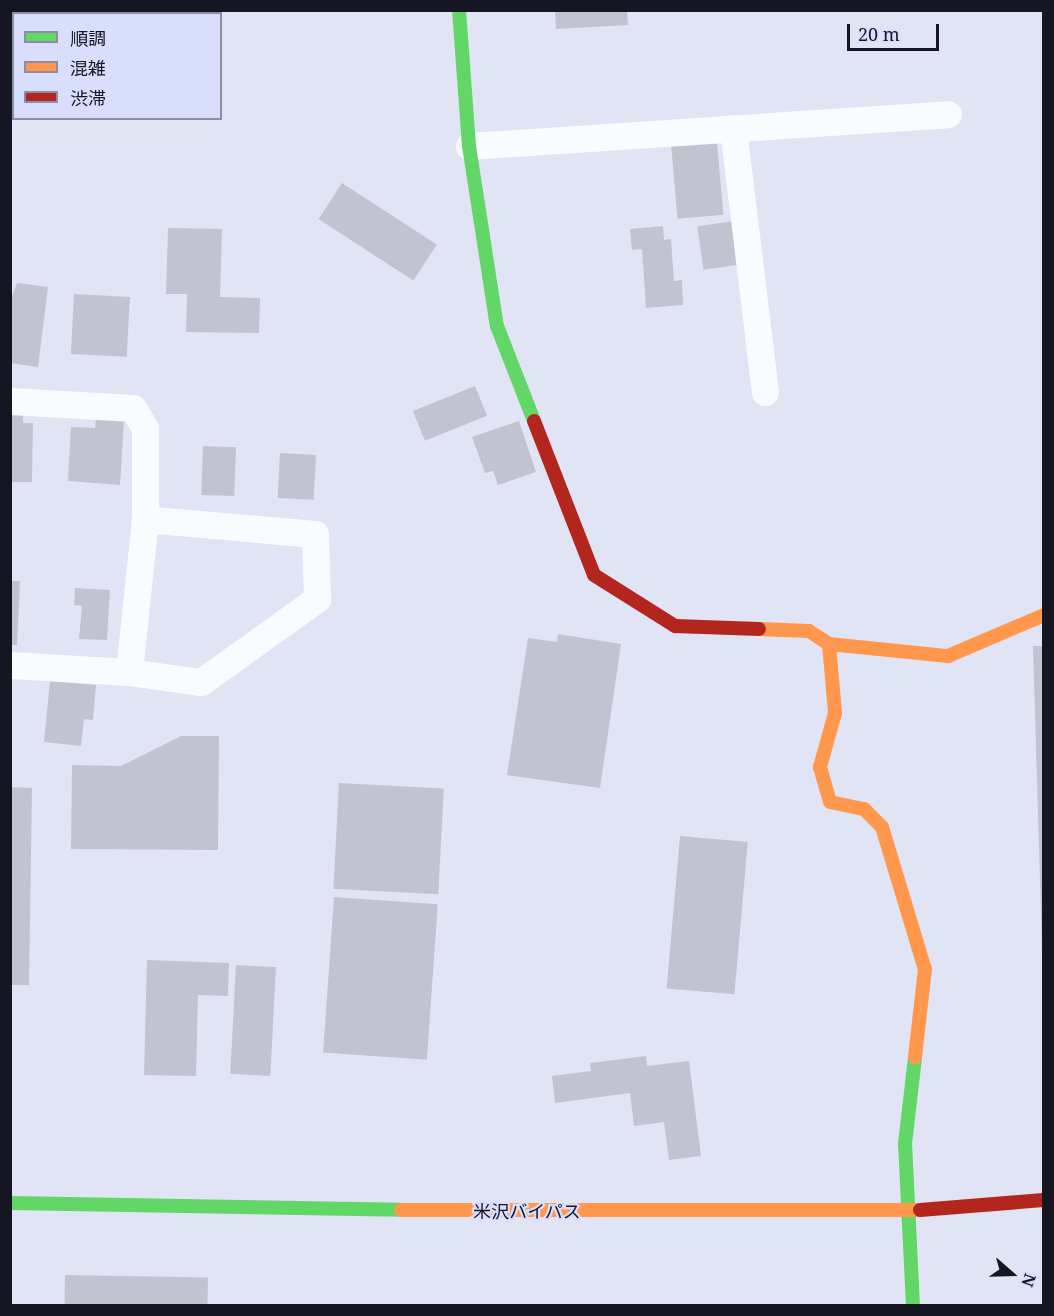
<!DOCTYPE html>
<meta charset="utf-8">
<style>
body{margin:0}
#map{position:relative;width:1054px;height:1316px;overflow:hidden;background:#e1e4f5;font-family:"Noto Serif","Noto Sans JP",serif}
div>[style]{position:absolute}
.building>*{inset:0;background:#c3c2d0;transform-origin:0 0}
.street>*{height:27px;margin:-13.5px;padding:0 13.5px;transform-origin:13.5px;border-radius:13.5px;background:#fafbfe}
.fast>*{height:14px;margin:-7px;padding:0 7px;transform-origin:7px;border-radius:7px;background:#63d668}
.slow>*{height:14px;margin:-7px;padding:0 7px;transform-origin:7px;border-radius:7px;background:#ff974d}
.jam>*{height:14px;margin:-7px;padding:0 7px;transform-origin:7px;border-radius:7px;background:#b3261e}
span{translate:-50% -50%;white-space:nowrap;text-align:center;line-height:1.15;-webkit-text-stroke:4.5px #d9defd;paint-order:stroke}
.street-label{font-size:18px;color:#151621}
.frame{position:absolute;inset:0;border:12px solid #151621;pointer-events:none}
.legend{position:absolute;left:12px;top:12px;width:210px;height:108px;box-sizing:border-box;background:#d9defd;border:2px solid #8b8ea5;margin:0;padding:8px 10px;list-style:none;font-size:18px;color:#151621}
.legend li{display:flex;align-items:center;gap:12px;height:30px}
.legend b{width:30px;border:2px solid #8b8ea5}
.north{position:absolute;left:982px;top:1244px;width:60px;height:60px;-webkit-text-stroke:4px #d9defd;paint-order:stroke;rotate:110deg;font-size:16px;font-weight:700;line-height:24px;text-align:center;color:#151621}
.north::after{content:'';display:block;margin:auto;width:21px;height:27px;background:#151621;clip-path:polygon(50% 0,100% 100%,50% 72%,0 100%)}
.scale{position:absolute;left:847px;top:24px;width:92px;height:27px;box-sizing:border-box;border:3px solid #151621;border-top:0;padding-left:8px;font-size:18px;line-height:21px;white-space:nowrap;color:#151621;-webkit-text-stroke:4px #d9defd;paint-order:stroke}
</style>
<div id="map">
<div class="building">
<i style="clip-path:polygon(555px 10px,627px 10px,628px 25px,556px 29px)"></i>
<i style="left:717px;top:142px;width:73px;height:46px;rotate:85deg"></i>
<i style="left:342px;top:183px;width:113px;height:43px;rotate:33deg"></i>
<i style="left:734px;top:221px;width:44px;height:37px;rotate:82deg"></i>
<i style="clip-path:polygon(663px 226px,664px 240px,671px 239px,674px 281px,682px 280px,683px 305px,646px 308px,642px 249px,632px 250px,630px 229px)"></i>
<i style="clip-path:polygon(168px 228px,222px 229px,220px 297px,260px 298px,259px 333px,186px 332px,187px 294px,166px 294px)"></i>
<i style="clip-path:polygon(17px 283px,48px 287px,38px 367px,10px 363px,10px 302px)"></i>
<i style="left:74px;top:294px;width:56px;height:60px;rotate:3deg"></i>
<i style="left:475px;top:386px;width:32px;height:67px;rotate:68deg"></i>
<i style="clip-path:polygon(10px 414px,23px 414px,23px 423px,33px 423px,32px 482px,10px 482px)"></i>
<i style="clip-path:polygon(96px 419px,124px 420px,120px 485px,68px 481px,71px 427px,95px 428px)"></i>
<i style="clip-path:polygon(519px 421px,536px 472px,498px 485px,493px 471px,485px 473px,472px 437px)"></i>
<i style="left:203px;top:446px;width:33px;height:49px;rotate:2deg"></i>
<i style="left:280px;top:453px;width:36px;height:45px;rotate:3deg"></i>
<i style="clip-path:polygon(10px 581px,20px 581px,17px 645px,10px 645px)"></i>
<i style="clip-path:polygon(75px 588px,110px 590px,107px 640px,79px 639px,82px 606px,74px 605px)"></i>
<i style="clip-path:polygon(558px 634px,621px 644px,600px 788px,507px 775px,528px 638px,557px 642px)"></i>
<i style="clip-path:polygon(1033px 646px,1044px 646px,1044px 948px,1042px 948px)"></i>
<i style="clip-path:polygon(50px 681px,96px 685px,93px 720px,84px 719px,81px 746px,44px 742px)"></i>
<i style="clip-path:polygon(181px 736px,219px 736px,218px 850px,71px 849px,72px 765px,121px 766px)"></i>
<i style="left:339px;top:783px;width:105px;height:106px;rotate:3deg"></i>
<i style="clip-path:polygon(10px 787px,32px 788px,29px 985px,10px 985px)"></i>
<i style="left:680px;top:836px;width:68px;height:153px;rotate:5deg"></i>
<i style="left:334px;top:897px;width:104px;height:156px;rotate:4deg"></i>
<i style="clip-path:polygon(147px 960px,229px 963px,228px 996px,198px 995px,196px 1076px,144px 1075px)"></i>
<i style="left:236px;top:965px;width:40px;height:109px;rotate:3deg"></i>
<i style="clip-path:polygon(646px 1056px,647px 1066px,689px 1061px,701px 1156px,669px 1160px,664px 1122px,634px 1126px,630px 1093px,555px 1103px,552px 1076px,591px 1071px,590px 1063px)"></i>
<i style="left:65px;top:1275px;width:143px;height:31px;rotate:1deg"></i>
</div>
<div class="street">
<i style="left:733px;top:128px;width:266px;rotate:83.1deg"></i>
<i style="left:469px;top:146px;width:480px;rotate:-3.8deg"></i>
<i style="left:10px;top:401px;width:123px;rotate:3.3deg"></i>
<i style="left:133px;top:408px;width:23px;rotate:59deg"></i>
<i style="left:145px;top:428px;width:91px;rotate:90deg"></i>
<i style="left:145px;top:519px;width:154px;rotate:96deg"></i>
<i style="left:129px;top:672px;width:119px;rotate:-176.6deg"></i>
<i style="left:129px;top:672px;width:73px;rotate:7.9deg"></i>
<i style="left:201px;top:682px;width:143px;rotate:-35.6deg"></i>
<i style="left:317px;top:599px;width:65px;rotate:-91.8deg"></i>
<i style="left:315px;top:534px;width:171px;rotate:-175deg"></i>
</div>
<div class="fast">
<i style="left:459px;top:10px;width:136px;rotate:85.8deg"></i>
<i style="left:469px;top:146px;width:182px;rotate:81.2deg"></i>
<i style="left:497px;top:326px;width:102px;rotate:68.7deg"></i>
<i style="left:10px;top:1203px;width:391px;rotate:1deg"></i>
<i style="left:913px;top:1306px;width:162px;rotate:-92.8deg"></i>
<i style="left:905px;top:1144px;width:88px;rotate:-83.4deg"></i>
</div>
<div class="slow">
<i style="left:759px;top:629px;width:50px;rotate:2.3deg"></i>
<i style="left:809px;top:631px;width:24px;rotate:33deg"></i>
<i style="left:829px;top:644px;width:120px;rotate:5.8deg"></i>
<i style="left:948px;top:656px;width:104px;rotate:-23.1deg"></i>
<i style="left:829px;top:644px;width:69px;rotate:85deg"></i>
<i style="left:835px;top:713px;width:56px;rotate:105.5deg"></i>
<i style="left:820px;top:767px;width:36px;rotate:74deg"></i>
<i style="left:830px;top:802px;width:35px;rotate:12deg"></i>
<i style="left:864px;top:809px;width:25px;rotate:45deg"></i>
<i style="left:882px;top:827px;width:148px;rotate:73.2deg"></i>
<i style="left:925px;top:969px;width:89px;rotate:96.5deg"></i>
<i style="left:401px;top:1210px;width:519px"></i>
</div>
<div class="jam">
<i style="left:534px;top:421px;width:165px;rotate:68.7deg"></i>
<i style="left:594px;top:575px;width:96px;rotate:32.2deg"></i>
<i style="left:675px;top:626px;width:84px;rotate:2deg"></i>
<i style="left:920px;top:1210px;width:124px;rotate:-4.6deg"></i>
</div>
<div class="street-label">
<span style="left:527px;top:1211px">米沢バイパス</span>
</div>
<div class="frame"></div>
<ul class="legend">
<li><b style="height:8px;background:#63d668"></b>順調</li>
<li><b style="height:8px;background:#ff974d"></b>混雑</li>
<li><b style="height:8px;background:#b3261e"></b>渋滞</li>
</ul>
<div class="north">N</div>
<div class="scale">20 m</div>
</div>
